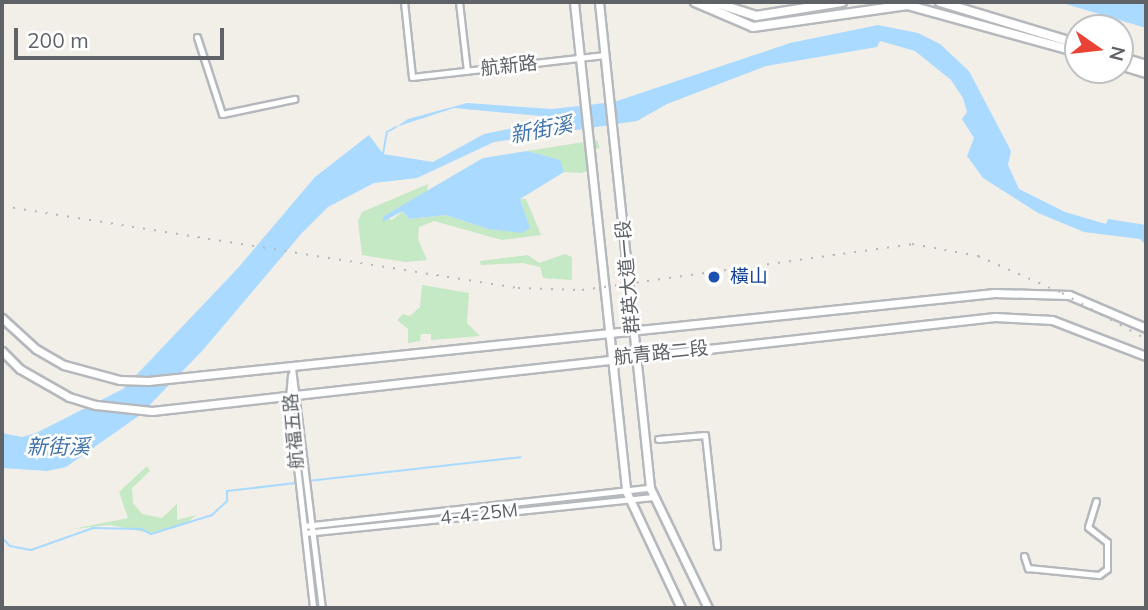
<!DOCTYPE html>
<meta charset="utf-8">
<style>
body{margin:0}
#map{position:relative;width:1148px;height:610px;overflow:hidden;background:#f1efe8;font-family:Mulish,"Noto Sans TC",sans-serif}
div>[style]{position:absolute}
.green>*{inset:0;background:#c5e8c5}
.water>*{inset:0;background:#aadaff}
.stream>*{height:2px;margin:-1px;padding:0 1px;transform-origin:1px;border-radius:1px;background:#aadaff}
.roads{filter:drop-shadow(2px 0 #b5b8bc) drop-shadow(-2px 0 #b5b8bc) drop-shadow(0 2px #b5b8bc) drop-shadow(0 -2px #b5b8bc)}
.minor>*{height:5px;margin:-2.5px;padding:0 2.5px;transform-origin:2.5px;border-radius:2.5px;background:#fff}
.tertiary>*{height:7px;margin:-3.5px;padding:0 3.5px;transform-origin:3.5px;border-radius:3.5px;background:#fff}
.secondary>*{height:8px;margin:-4px;padding:0 4px;transform-origin:4px;border-radius:4px;background:#fff}
.rail>*{height:2px;margin-top:-1px;transform-origin:0;background:repeating-linear-gradient(90deg,#b6b7b8 0 2px,transparent 0 11px)}
.dots>*{width:19px;height:19px;translate:-50% -50%;box-sizing:border-box;border:4px solid #fff;border-radius:50%}
span{translate:-50% -50%;white-space:nowrap;text-align:center;line-height:1.15;-webkit-text-stroke:5px #fff;paint-order:stroke}
.street-label{font-size:19px;color:#5f6368}
.transit-label{font-size:19px;color:#164399}
.left{translate:0 -50%;text-align:left}
.water-label{font-size:21px;color:#4174aa;font-style:italic}
.frame{position:absolute;inset:0;border:4px solid #5f6368;pointer-events:none}
.north{position:absolute;left:1064px;top:14px;width:70px;height:70px;box-sizing:border-box;background:#fff;border:2px solid #bfc1c3;border-radius:50%;rotate:104deg;font-size:19px;font-weight:700;line-height:28px;text-align:center;color:#5f6368}
.north::after{content:'';display:block;margin:auto;width:24px;height:32px;background:#ea4335;clip-path:polygon(50% 0,100% 100%,50% 72%,0 100%)}
.scale{position:absolute;left:14px;top:28px;width:210px;height:32px;box-sizing:border-box;border:4px solid #5f6368;border-top:0;padding-left:9px;font-size:21px;line-height:24px;white-space:nowrap;color:#5f6368;-webkit-text-stroke:5px #fff;paint-order:stroke}
</style>
<div id="map">
<div class="green">
<i style="clip-path:polygon(597px 140px,600px 148px,591px 150px,589px 171px,581px 173px,564px 172px,559px 160px,527px 151px)"></i>
<i style="clip-path:polygon(428px 184px,427px 192px,384px 216px,392px 220px,403px 211px,409px 219px,446px 215px,488px 229px,520px 199px,526px 199px,541px 235px,502px 240px,434px 221px,419px 227px,418px 239px,427px 260px,405px 262px,362px 255px,358px 221px,362px 212px)"></i>
<i style="clip-path:polygon(565px 254px,572px 257px,572px 280px,543px 278px,540px 267px,523px 263px,481px 265px,480px 261px,528px 255px,539px 263px)"></i>
<i style="clip-path:polygon(422px 285px,469px 293px,467px 323px,480px 336px,431px 340px,431px 334px,421px 334px,420px 341px,408px 343px,408px 329px,397px 320px,403px 314px,410px 316px,420px 307px)"></i>
<i style="clip-path:polygon(147px 466px,150px 471px,132px 488px,133px 503px,142px 514px,162px 518px,177px 504px,177px 520px,196px 515px,184px 525px,150px 533px,110px 525px,73px 529px,128px 518px,119px 492px)"></i>
</div>
<div class="water">
<i style="clip-path:polygon(1059px 2px,1146px 2px,1146px 28px)"></i>
<i style="clip-path:polygon(878px 25px,918px 33px,940px 44px,969px 71px,1011px 151px,1008px 165px,1019px 189px,1065px 212px,1106px 224px,1108px 219px,1146px 225px,1146px 245px,1140px 239px,1084px 232px,1038px 213px,983px 178px,967px 156px,974px 138px,962px 119px,967px 112px,963px 98px,951px 80px,915px 51px,880px 41px,877px 47px,766px 66px,667px 104px,637px 121px,494px 142px,417px 178px,374px 183px,328px 207px,301px 234px,203px 350px,140px 415px,66px 467px,47px 471px,2px 468px,2px 433px,22px 437px,36px 433px,123px 389px,238px 268px,315px 177px,369px 135px,383px 154px,433px 162px,484px 134px,563px 118px,454px 108px,396px 127px,408px 119px,467px 103px,552px 109px,614px 102px,790px 43px)"></i>
<i style="clip-path:polygon(527px 151px,560px 160px,564px 172px,520px 199px,530px 228px,522px 233px,488px 229px,446px 215px,409px 219px,403px 211px,382px 222px,384px 216px,483px 158px)"></i>
</div>
<div class="stream">
<i style="left:383px;top:154px;width:22px;rotate:-80deg"></i>
<i style="left:387px;top:132px;width:10px;rotate:-29deg"></i>
<i style="left:308px;top:481px;width:214px;rotate:-6.4deg"></i>
<i style="left:2px;top:538px;width:11px;rotate:45deg"></i>
<i style="left:10px;top:546px;width:21px;rotate:11deg"></i>
<i style="left:31px;top:550px;width:66px;rotate:-19.5deg"></i>
<i style="left:93px;top:528px;width:48px;rotate:1.2deg"></i>
<i style="left:141px;top:529px;width:11px;rotate:27deg"></i>
<i style="left:151px;top:534px;width:64px;rotate:-17.3deg"></i>
<i style="left:212px;top:515px;width:21px;rotate:-43deg"></i>
<i style="left:227px;top:501px;width:10px;rotate:-90deg"></i>
<i style="left:227px;top:491px;width:69px;rotate:-6.6deg"></i>
</div>
<div class="roads">
<div class="minor">
<i style="left:404px;top:2px;width:75px;rotate:83.9deg"></i>
<i style="left:412px;top:77px;width:194px;rotate:-6.5deg"></i>
<i style="left:459px;top:2px;width:69px;rotate:83.4deg"></i>
<i style="left:197px;top:37px;width:81px;rotate:72deg"></i>
<i style="left:222px;top:114px;width:74px;rotate:-11.8deg"></i>
<i style="left:292px;top:368px;width:242px;rotate:82.9deg"></i>
<i style="left:291px;top:375px;width:21px;rotate:95deg"></i>
<i style="left:289px;top:396px;width:213px;rotate:83.5deg"></i>
<i style="left:658px;top:439px;width:47px;rotate:-4.9deg"></i>
<i style="left:705px;top:435px;width:112px;rotate:83.8deg"></i>
<i style="left:304px;top:526px;width:348px;rotate:-6.3deg"></i>
<i style="left:305px;top:533px;width:350px;rotate:-5.9deg"></i>
<i style="left:1024px;top:556px;width:13px;rotate:72deg"></i>
<i style="left:1028px;top:568px;width:71px;rotate:5.6deg"></i>
<i style="left:1099px;top:575px;width:10px;rotate:-37deg"></i>
<i style="left:1107px;top:569px;width:27px;rotate:-90deg"></i>
<i style="left:1107px;top:542px;width:24px;rotate:-142deg"></i>
<i style="left:1088px;top:527px;width:27px;rotate:-73deg"></i>
</div>
<div class="tertiary">
<i style="left:574px;top:2px;width:492px;rotate:83.9deg"></i>
<i style="left:626px;top:491px;width:129px;rotate:64.8deg"></i>
<i style="left:599px;top:2px;width:489px;rotate:84deg"></i>
<i style="left:650px;top:488px;width:133px;rotate:64.2deg"></i>
<i style="left:2px;top:318px;width:46px;rotate:42.4deg"></i>
<i style="left:36px;top:349px;width:32px;rotate:30deg"></i>
<i style="left:64px;top:365px;width:58px;rotate:15deg"></i>
<i style="left:120px;top:380px;width:28px;rotate:2deg"></i>
<i style="left:148px;top:381px;width:851px;rotate:-5.94deg"></i>
<i style="left:994px;top:293px;width:75px;rotate:1.5deg"></i>
<i style="left:1069px;top:295px;width:84px;rotate:23.2deg"></i>
<i style="left:2px;top:351px;width:25px;rotate:45deg"></i>
<i style="left:20px;top:369px;width:56px;rotate:29.7deg"></i>
<i style="left:69px;top:397px;width:28px;rotate:17deg"></i>
<i style="left:96px;top:405px;width:56px;rotate:6.1deg"></i>
<i style="left:152px;top:411px;width:848px;rotate:-6.36deg"></i>
<i style="left:995px;top:317px;width:57px;rotate:3deg"></i>
<i style="left:1052px;top:320px;width:101px;rotate:21deg"></i>
</div>
<div class="secondary">
<i style="left:695px;top:2px;width:63px;rotate:23.3deg"></i>
<i style="left:753px;top:27px;width:156px;rotate:-8.1deg"></i>
<i style="left:907px;top:5px;width:177px;rotate:15.4deg"></i>
<i style="left:713px;top:2px;width:45px;rotate:18deg"></i>
<i style="left:756px;top:16px;width:87px;rotate:-9.2deg"></i>
<i style="left:940px;top:2px;width:144px;rotate:16.9deg"></i>
<i style="left:1120px;top:57px;width:27px;rotate:17deg"></i>
<i style="left:1120px;top:65px;width:27px;rotate:17deg"></i>
</div>
</div>
<div class="rail">
<i style="left:2px;top:206px;width:522px;rotate:9.03deg"></i>
<i style="left:518px;top:288px;width:64px;rotate:1.8deg"></i>
<i style="left:582px;top:290px;width:333px;rotate:-7.9deg"></i>
<i style="left:912px;top:244px;width:67px;rotate:10.3deg"></i>
<i style="left:978px;top:256px;width:92px;rotate:23.8deg"></i>
<i style="left:1062px;top:293px;width:96px;rotate:28.7deg"></i>
</div>
<div class="dots">
<i style="left:714px;top:277px;background:#1a4fb4"></i>
</div>
<div class="street-label">
<span style="left:509px;top:66px;rotate:-6deg">航新路</span>
<span style="left:628px;top:277px;rotate:-95deg">群英大道一段</span>
<span style="left:661px;top:353px;rotate:-6deg">航青路二段</span>
<span style="left:294px;top:431px;rotate:-95deg">航福五路</span>
<span style="left:479px;top:514px;rotate:-6deg">4-4-25M</span>
</div>
<div class="transit-label">
<span class="left" style="left:730px;top:277px">橫山</span>
</div>
<div class="water-label">
<span style="left:541px;top:129px;rotate:-11deg">新街溪</span>
<span style="left:58px;top:446px">新街溪</span>
</div>
<div class="frame"></div>
<div class="north">N</div>
<div class="scale">200 m</div>
</div>
